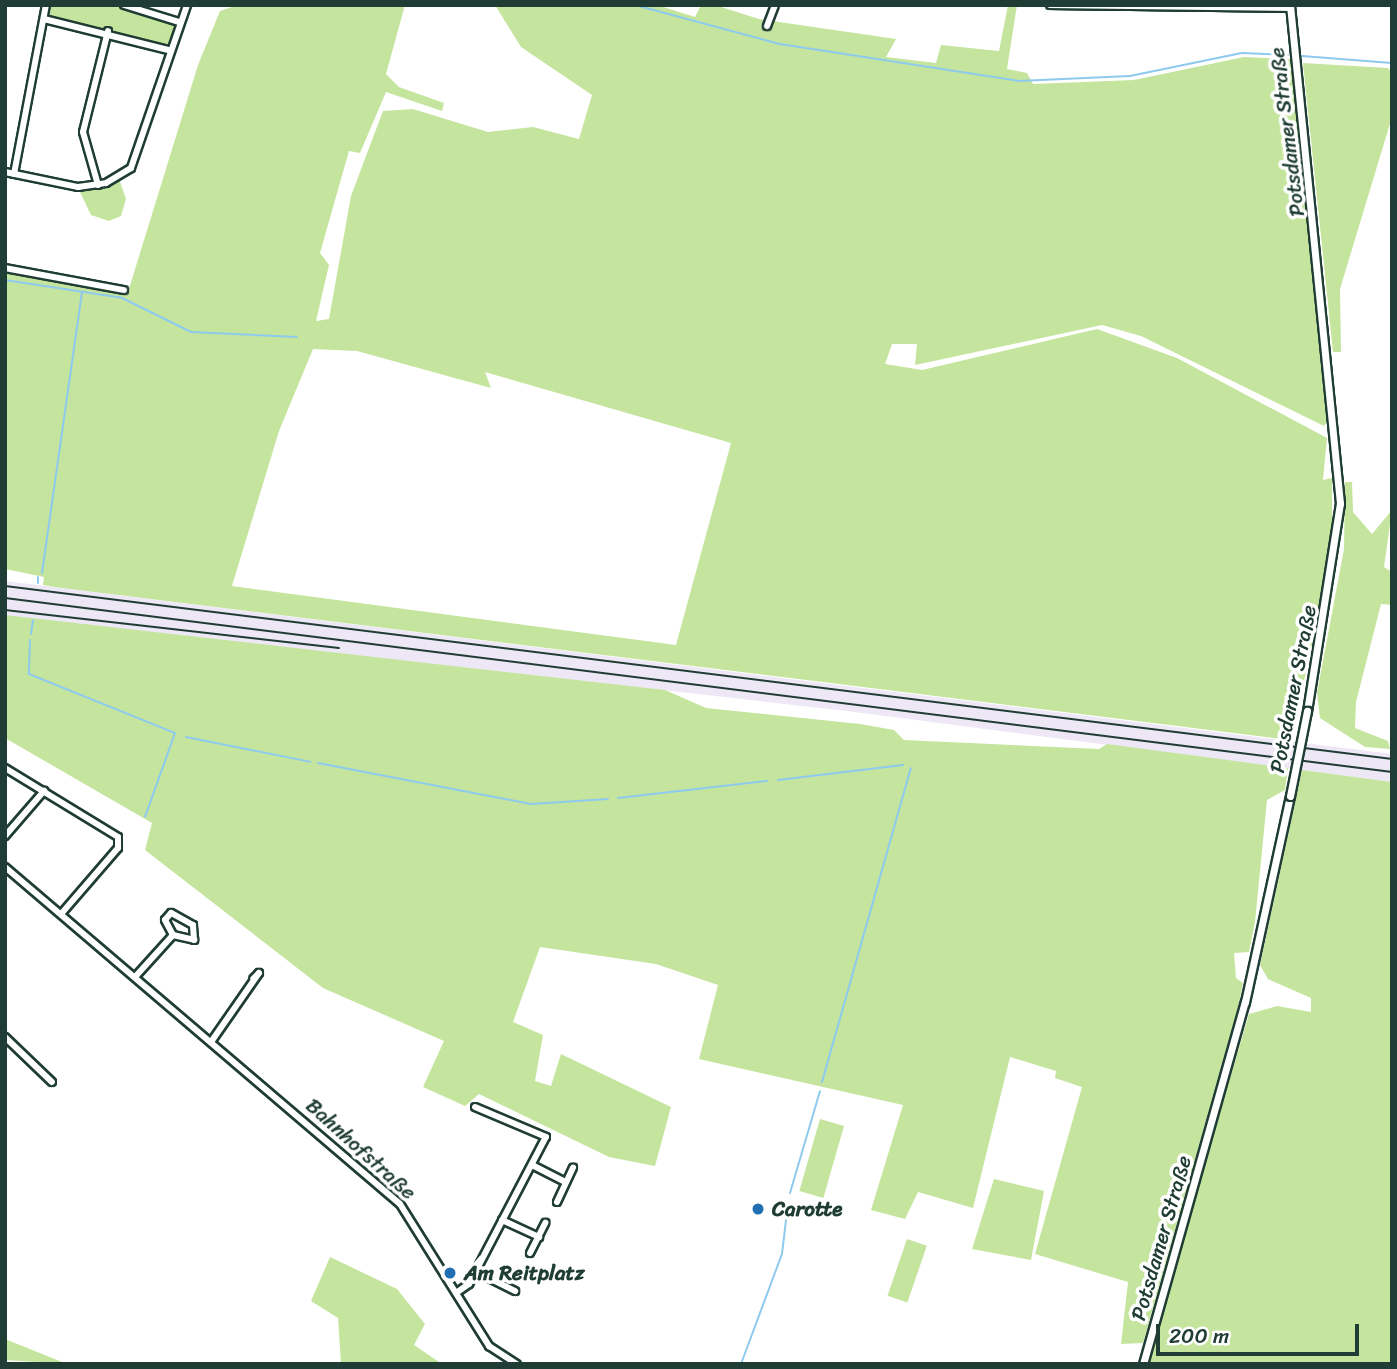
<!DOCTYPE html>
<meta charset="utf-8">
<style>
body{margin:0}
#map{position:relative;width:1397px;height:1369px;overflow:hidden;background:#fff;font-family:Sriracha,sans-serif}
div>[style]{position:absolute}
.built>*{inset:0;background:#eee7f5}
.green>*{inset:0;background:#c5e59e;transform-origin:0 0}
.stream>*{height:2px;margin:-1px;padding:0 1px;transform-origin:1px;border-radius:1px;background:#8ecaee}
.roads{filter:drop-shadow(2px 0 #1f3d34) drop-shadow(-2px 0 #1f3d34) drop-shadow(0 2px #1f3d34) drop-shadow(0 -2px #1f3d34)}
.minor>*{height:6px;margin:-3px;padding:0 3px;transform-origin:3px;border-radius:3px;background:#fff}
.tertiary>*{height:7px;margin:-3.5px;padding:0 3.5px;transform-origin:3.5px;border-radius:3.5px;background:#fff}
.rail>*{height:2px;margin:-1px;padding:0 1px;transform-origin:1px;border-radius:1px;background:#1f3d34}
.bridges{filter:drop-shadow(2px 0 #1f3d34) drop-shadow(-2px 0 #1f3d34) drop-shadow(0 2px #1f3d34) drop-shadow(0 -2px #1f3d34)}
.tertiary-bridge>*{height:7px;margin:-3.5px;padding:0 3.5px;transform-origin:3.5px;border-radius:3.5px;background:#fff}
.dots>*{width:19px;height:19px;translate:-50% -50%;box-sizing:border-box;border:4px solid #fff;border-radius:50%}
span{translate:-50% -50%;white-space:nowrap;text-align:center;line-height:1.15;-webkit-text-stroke:7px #fff;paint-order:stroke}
.street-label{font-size:21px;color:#1f3d34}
.poi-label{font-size:21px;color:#1f3d34;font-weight:700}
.left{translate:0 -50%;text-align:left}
.frame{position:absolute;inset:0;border:7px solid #1f3d34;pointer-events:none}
.scale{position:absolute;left:1156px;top:1324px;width:203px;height:32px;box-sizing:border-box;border:4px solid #1f3d34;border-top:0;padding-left:9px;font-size:21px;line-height:24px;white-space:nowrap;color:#1f3d34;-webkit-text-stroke:5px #fff;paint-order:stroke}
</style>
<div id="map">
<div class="built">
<i style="clip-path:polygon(5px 581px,1392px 754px,1392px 782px,847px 711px,34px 619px,5px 615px)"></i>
</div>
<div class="green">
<i style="clip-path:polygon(47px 5px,121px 5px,178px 22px,167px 49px,45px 18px)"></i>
<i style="clip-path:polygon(evenodd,238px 5px,405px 5px,386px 74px,399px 87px,444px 103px,442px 111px,386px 92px,360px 153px,349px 151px,320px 253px,329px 265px,316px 321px,329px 319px,351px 196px,383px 111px,413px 109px,488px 132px,533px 127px,579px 139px,592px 95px,521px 47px,495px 5px,657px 5px,695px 17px,701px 5px,715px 5px,759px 19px,896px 39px,886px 57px,936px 63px,941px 45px,999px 51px,1008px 5px,1017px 5px,1007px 69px,1027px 73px,1033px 84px,1134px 80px,1244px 57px,1292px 59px,1329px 419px,1324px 426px,1141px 336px,1102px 325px,915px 365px,917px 344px,892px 344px,885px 364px,922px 370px,1097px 329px,1177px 358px,1327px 438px,1323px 480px,1332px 478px,1332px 553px,1291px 740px,54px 587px,43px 585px,44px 577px,5px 569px,5px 269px,128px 292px,198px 65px,220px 11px,238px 5px,313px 349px,357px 351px,491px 388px,485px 372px,731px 443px,676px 645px,232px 586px,279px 431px,313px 349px)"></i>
<i style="clip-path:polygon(1303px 63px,1388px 68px,1392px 73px,1392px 117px,1340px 289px,1341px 352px,1333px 352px)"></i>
<i style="clip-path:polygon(119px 179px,126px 199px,121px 216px,109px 221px,91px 215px,78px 188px)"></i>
<i style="clip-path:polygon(1345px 482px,1352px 482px,1353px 512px,1372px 534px,1392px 510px,1384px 567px,1392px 572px,1392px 605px,1381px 604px,1356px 702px,1355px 728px,1388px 741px,1390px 749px,1365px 747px,1320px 718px,1317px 693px,1344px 549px)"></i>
<i style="clip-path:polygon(5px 615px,665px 690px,706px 708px,860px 724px,894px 730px,904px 740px,1099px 749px,1107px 744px,1288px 768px,1285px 790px,1267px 800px,1255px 922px,1249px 952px,1234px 953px,1236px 978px,1243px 983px,1238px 1007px,1143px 1343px,1121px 1344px,1128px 1282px,1035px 1254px,1082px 1087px,1055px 1078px,1056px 1071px,1010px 1057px,973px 1208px,918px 1192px,905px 1219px,871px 1210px,903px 1105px,699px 1059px,718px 985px,656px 964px,540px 947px,513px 1022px,543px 1035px,535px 1081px,551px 1086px,561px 1054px,671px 1107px,655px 1166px,609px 1157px,479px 1094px,465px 1106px,423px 1087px,444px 1041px,323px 988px,145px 850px,152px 823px,5px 738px)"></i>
<i style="clip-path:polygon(1302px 770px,1392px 782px,1392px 1364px,1146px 1364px,1249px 1014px,1277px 1006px,1311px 1012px,1311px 998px,1268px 979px,1260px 965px)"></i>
<i style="left:820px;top:1119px;width:25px;height:75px;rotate:16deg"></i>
<i style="clip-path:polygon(994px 1179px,1044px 1191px,1031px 1260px,972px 1249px)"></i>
<i style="left:907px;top:1239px;width:21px;height:60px;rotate:19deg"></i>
<i style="clip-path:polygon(330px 1257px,397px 1289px,425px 1324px,414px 1345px,442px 1364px,341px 1364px,338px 1318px,311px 1301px)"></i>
<i style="clip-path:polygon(5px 1339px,67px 1364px,5px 1360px)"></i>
</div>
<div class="stream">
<i style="left:635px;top:5px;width:150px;rotate:15.1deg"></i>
<i style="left:780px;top:44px;width:241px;rotate:8.8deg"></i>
<i style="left:1018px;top:81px;width:112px;rotate:-2.6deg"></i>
<i style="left:1130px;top:76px;width:114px;rotate:-11.6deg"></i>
<i style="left:1242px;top:53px;width:46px;rotate:2.5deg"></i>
<i style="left:1302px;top:56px;width:90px;rotate:4.4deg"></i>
<i style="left:5px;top:280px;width:118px;rotate:8.7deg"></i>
<i style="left:122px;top:298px;width:77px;rotate:26.2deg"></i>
<i style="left:191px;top:332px;width:106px;rotate:2.7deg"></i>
<i style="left:42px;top:573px;width:283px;rotate:-81.9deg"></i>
<i style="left:38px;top:583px;width:6px;rotate:-90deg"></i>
<i style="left:31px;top:634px;width:14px;rotate:-82deg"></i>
<i style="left:30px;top:640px;width:34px;rotate:92deg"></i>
<i style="left:29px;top:674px;width:157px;rotate:22deg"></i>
<i style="left:175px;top:733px;width:89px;rotate:109.7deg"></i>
<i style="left:186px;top:737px;width:127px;rotate:11.3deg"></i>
<i style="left:318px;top:763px;width:217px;rotate:10.9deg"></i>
<i style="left:531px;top:804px;width:77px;rotate:-3.7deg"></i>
<i style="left:778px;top:780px;width:126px;rotate:-6.8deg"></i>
<i style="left:618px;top:798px;width:150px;rotate:-6.5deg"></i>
<i style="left:822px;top:1082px;width:326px;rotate:-74.2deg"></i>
<i style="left:790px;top:1193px;width:106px;rotate:-73.6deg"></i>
<i style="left:741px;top:1364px;width:117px;rotate:-69.6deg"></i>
<i style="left:782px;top:1254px;width:51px;rotate:-83.3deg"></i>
</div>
<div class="roads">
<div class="minor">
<i style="left:124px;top:5px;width:58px;rotate:17.2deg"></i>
<i style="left:1050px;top:5px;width:241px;rotate:0.7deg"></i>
<i style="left:44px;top:19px;width:128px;rotate:14deg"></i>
<i style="left:767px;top:26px;width:22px;rotate:-69deg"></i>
<i style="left:5px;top:172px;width:75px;rotate:11.6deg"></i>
<i style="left:78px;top:187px;width:28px;rotate:-8deg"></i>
<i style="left:106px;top:183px;width:29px;rotate:-31deg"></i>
<i style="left:131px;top:168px;width:172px;rotate:-71deg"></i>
<i style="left:14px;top:174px;width:172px;rotate:-79.3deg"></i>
<i style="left:98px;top:185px;width:55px;rotate:-105.8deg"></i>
<i style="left:83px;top:132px;width:104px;rotate:-76.1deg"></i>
<i style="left:5px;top:268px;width:121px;rotate:10.5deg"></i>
<i style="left:5px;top:768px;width:132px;rotate:31.4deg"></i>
<i style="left:118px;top:837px;width:11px;rotate:90deg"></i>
<i style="left:118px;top:848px;width:87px;rotate:130.8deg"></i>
<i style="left:5px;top:836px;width:60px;rotate:-49.1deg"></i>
<i style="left:5px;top:867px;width:519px;rotate:40.47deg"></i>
<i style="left:400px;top:1204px;width:168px;rotate:57.9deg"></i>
<i style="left:489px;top:1346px;width:33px;rotate:33deg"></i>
<i style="left:135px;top:977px;width:57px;rotate:-47.9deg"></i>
<i style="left:173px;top:935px;width:22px;rotate:13deg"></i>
<i style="left:194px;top:940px;width:15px;rotate:-94deg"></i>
<i style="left:193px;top:925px;width:25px;rotate:-151deg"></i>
<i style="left:171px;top:913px;width:9px;rotate:131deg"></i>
<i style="left:165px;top:920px;width:17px;rotate:62deg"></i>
<i style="left:5px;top:1037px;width:65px;rotate:43.8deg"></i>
<i style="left:211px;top:1042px;width:84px;rotate:-55.2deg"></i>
<i style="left:259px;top:973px;width:8px;rotate:135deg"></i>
<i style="left:532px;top:1165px;width:38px;rotate:27deg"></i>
<i style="left:557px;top:1202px;width:38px;rotate:-65deg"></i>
<i style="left:502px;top:1220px;width:41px;rotate:24.7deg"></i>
<i style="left:530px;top:1253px;width:34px;rotate:-63deg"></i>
<i style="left:475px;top:1271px;width:45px;rotate:26.6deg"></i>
<i style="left:456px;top:1293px;width:16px;rotate:-35deg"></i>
<i style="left:469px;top:1284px;width:166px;rotate:-62.4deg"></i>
<i style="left:546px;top:1137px;width:77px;rotate:-157.1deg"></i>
</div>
<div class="tertiary">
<i style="left:1290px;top:5px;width:501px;rotate:84.27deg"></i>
<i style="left:1340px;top:503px;width:211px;rotate:99deg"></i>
<i style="left:1143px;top:1364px;width:376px;rotate:-74.3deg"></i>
<i style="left:1245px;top:1002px;width:211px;rotate:-77.7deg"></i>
</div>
</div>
<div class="rail">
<i style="left:5px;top:586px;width:1398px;rotate:7.11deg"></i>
<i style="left:5px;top:598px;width:1398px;rotate:7.15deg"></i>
<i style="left:5px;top:610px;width:336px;rotate:6.5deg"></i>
</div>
<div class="bridges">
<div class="tertiary-bridge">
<i style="left:1290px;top:796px;width:87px;rotate:-78.7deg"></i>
</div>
</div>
<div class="dots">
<i style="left:758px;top:1209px;background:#1f6fb2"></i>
<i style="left:450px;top:1273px;background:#1f6fb2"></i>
</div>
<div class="street-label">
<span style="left:1287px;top:132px;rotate:-97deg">Potsdamer Straße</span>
<span style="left:1293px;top:689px;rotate:-79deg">Potsdamer Straße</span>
<span style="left:361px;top:1149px;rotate:42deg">Bahnhofstraße</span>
<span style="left:1161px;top:1238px;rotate:-74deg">Potsdamer Straße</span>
</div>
<div class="poi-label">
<span class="left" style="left:772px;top:1209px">Carotte</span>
<span class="left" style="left:464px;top:1273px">Am Reitplatz</span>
</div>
<div class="frame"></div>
<div class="scale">200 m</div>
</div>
